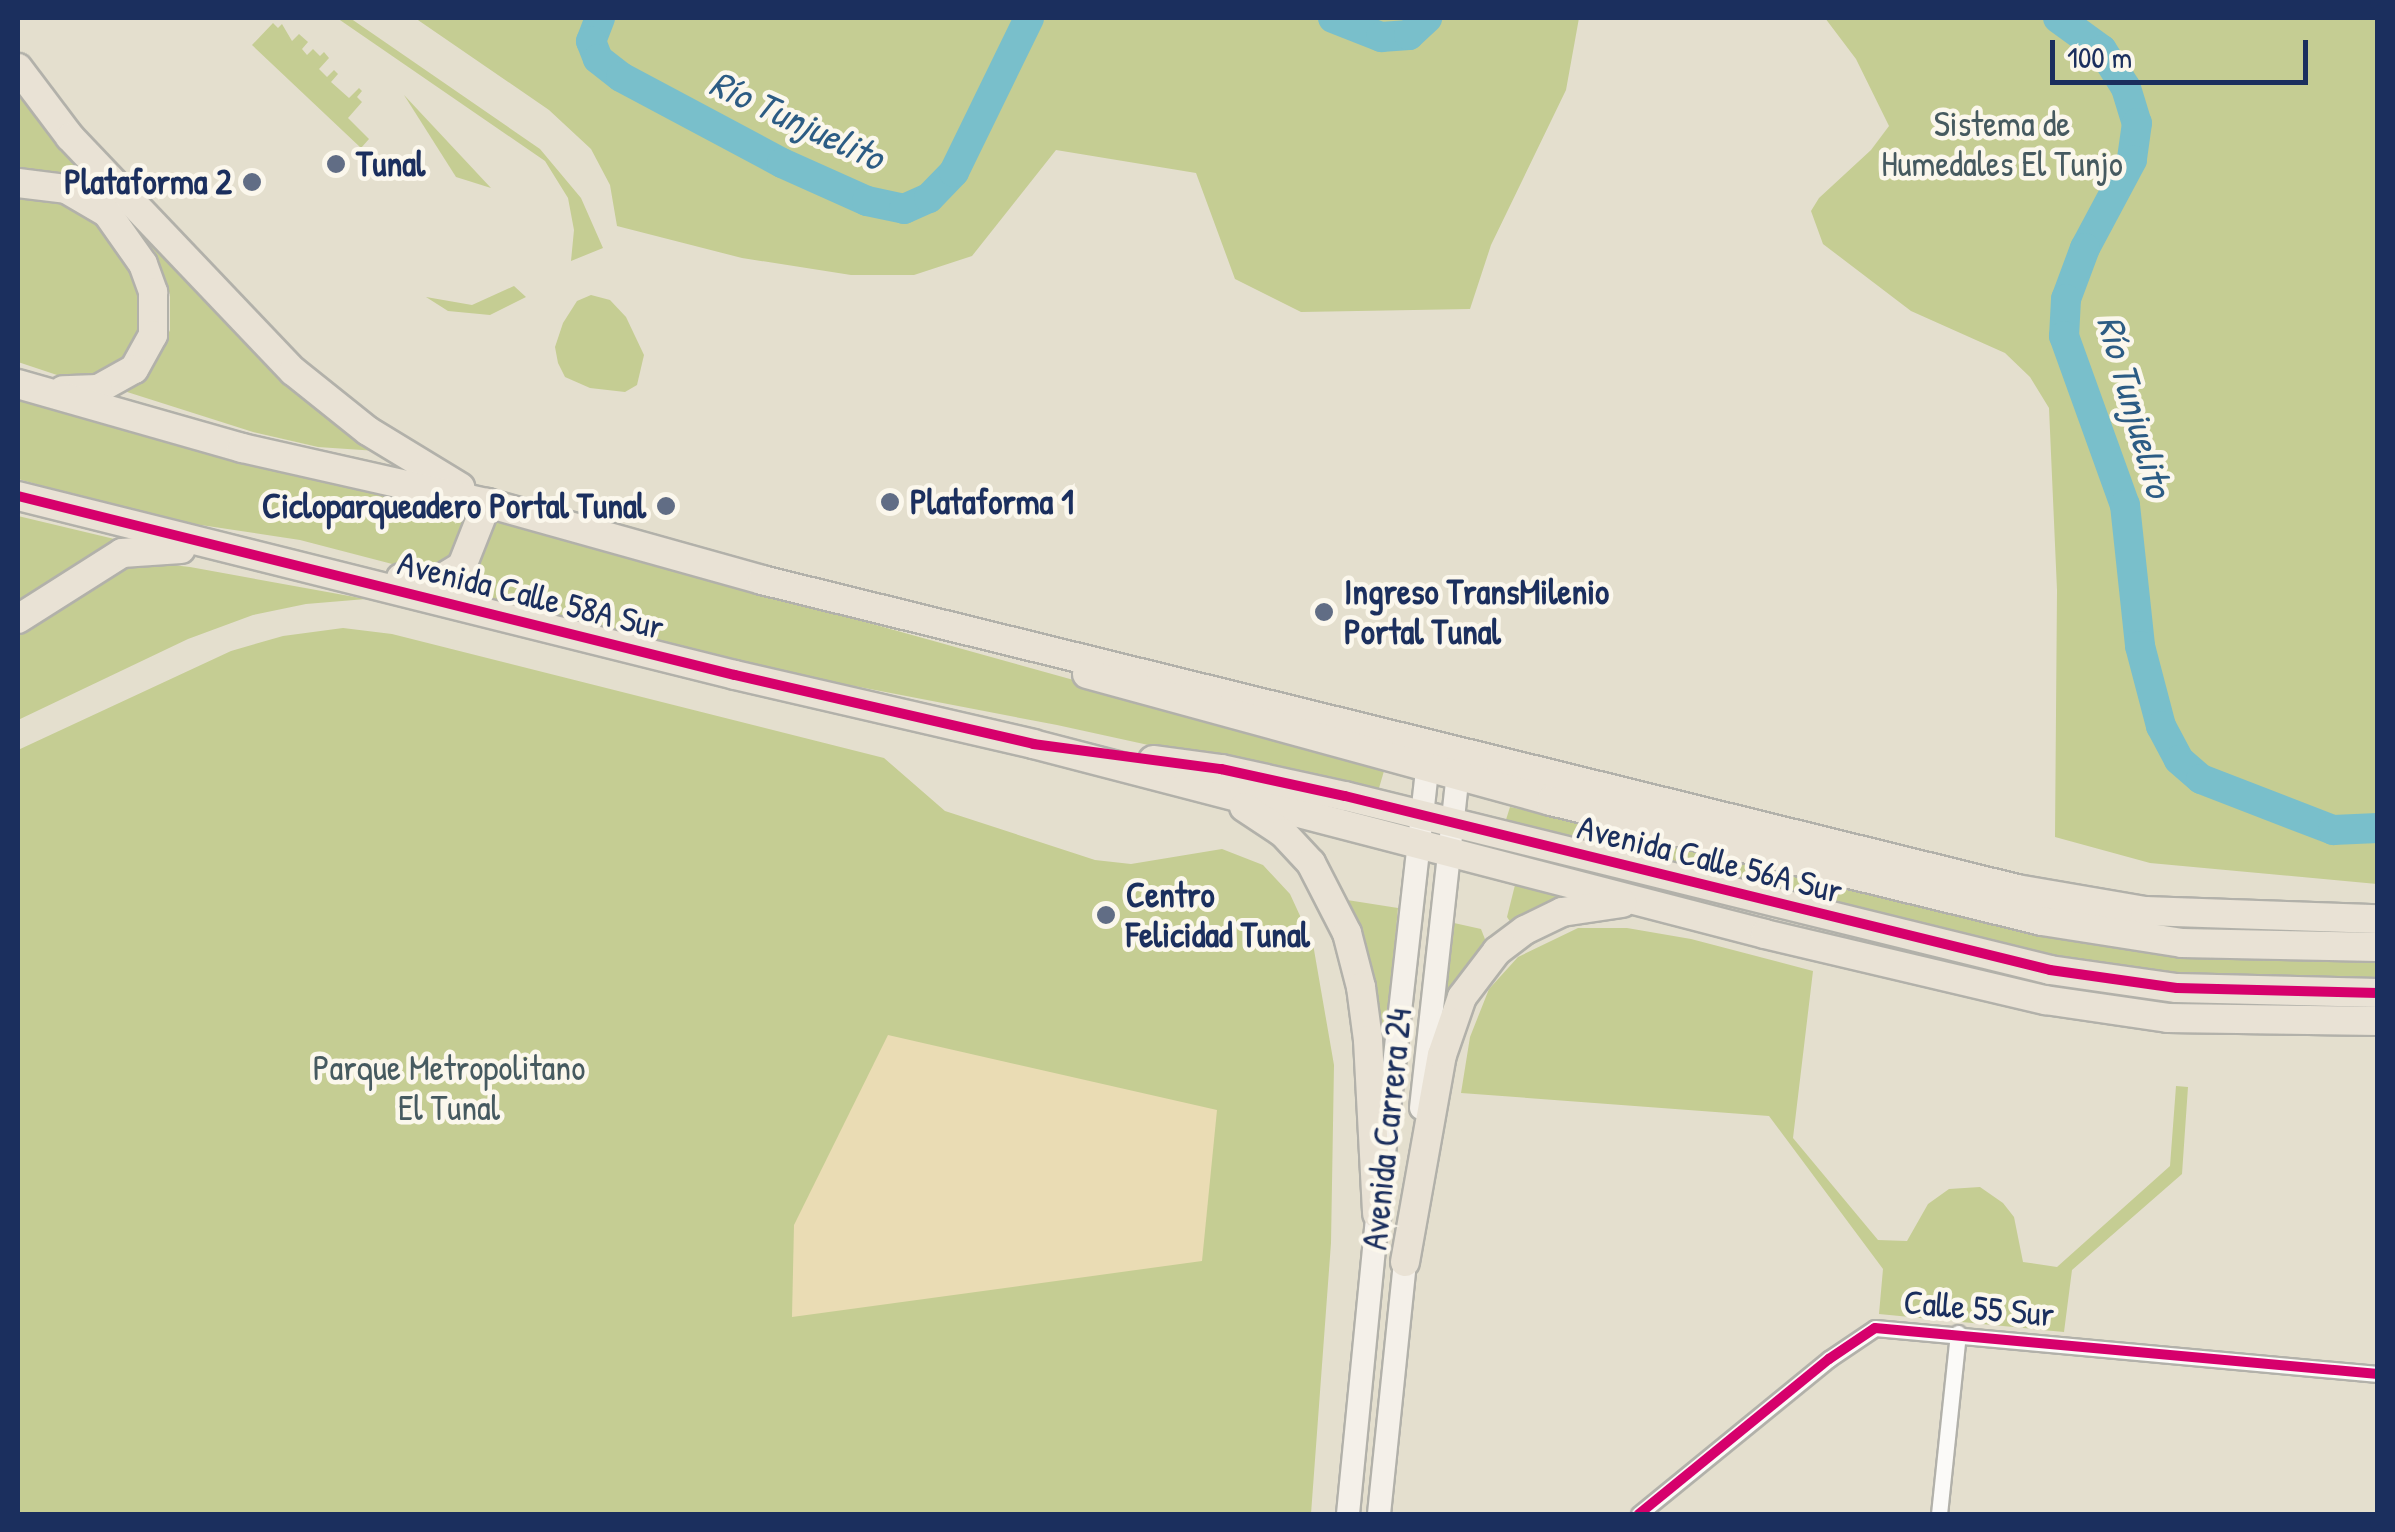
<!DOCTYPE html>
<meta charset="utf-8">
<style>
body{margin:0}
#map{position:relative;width:2395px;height:1532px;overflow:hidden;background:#e4dfce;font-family:"Patrick Hand",sans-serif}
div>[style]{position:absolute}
.green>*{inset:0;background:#c5cd93}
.sand>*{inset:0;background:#eadcb4}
.river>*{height:30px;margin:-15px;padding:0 15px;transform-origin:15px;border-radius:15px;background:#79bfcb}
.roads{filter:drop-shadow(2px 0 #b2b1aa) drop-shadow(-2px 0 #b2b1aa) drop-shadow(0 2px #b2b1aa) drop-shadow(0 -2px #b2b1aa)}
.street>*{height:15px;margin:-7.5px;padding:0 7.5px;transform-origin:7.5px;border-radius:7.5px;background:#fbfaf8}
.secondary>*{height:22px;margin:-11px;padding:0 11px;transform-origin:11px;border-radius:11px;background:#f4f0e9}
.highway>*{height:28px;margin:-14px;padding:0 14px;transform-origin:14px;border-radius:14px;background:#e9e2d5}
.cycleway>*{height:10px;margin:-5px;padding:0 5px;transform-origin:5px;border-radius:5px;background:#d6006c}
.dots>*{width:28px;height:28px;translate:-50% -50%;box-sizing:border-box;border:5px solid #fbf7ec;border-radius:50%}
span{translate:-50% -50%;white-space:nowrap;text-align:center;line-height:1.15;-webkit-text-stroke:9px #fbf7ec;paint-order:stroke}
.park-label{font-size:35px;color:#465a60}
.poi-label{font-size:35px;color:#1b2f5e;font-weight:700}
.left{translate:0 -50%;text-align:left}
.right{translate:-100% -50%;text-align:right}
.street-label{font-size:35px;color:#1b2f5e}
.water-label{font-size:38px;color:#2c5c84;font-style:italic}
.frame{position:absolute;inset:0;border:20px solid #1b2f5e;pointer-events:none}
.scale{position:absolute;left:2050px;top:40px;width:258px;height:45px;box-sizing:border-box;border:5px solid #1b2f5e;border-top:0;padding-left:12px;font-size:30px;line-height:35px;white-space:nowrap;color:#1b2f5e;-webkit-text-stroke:8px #fbf7ec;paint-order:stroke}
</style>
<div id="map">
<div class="green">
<i style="clip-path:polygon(337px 18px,350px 18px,540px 149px,581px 198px,603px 248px,571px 261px,574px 230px,568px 198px,545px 161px)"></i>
<i style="clip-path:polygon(415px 18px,1579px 18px,1566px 90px,1491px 245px,1470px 309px,1301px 312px,1235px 279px,1196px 173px,1056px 150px,972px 256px,914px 275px,851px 275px,742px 258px,617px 226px,610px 185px,591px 149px,549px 110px)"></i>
<i style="clip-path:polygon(1825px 18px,2377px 18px,2377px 884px,2150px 863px,2055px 837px,2057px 590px,2049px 408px,2030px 377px,2005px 353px,1911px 311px,1823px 244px,1811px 211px,1819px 198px,1871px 150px,1889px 126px,1856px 59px)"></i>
<i style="clip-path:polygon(273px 23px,278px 28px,282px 24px,292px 41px,299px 34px,308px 42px,302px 49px,307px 55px,313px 49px,320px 56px,324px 52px,329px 58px,319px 69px,327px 77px,334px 70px,338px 74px,331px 82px,349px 98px,359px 88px,362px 91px,357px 97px,362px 102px,348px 118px,369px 139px,361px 148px,252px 45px)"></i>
<i style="clip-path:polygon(18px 88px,377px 451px,318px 447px,253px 432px,124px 391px,156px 361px,170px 330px,170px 294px,155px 252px,121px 210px,90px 187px,45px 171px,18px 174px)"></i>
<i style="clip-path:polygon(404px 95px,491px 188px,456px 177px)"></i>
<i style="clip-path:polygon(48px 192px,117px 234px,148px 309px,128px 364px,84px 384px,18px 362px,18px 194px)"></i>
<i style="clip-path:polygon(514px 286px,526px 297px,490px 315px,448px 311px,426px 297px,472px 305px)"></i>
<i style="clip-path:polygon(591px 295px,610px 300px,626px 317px,644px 355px,637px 385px,625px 392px,590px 388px,565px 377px,558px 363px,555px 347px,563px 323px,577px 301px)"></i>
<i style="clip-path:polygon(18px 400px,271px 468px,475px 513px,460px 559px,423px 572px,300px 540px,194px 524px,58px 490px,18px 479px)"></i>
<i style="clip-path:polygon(18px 516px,127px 542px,18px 609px)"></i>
<i style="clip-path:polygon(491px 518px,1250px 729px,1384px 771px,1377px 795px,1057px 725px,734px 663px,451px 587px)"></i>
<i style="clip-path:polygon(146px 562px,190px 567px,366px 599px,306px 604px,253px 615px,188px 639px,18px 720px,18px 632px,118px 566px)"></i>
<i style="clip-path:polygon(343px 628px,392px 634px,884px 758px,945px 811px,1095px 860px,1131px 864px,1222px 849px,1263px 865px,1290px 894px,1313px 944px,1334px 1065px,1331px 1243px,1311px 1514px,18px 1514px,18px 750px,231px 651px,283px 636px)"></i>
<i style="clip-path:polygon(1510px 807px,1660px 838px,1894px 897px,2377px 955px,2377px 982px,2131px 974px,2091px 968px,1504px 826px)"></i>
<i style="clip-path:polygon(1516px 881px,1589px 898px,1513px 926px,1507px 917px)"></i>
<i style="clip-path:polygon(1347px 900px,1398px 908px,1382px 1084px,1361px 940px)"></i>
<i style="clip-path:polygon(1454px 923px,1481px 929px,1488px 947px,1440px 1025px)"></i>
<i style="clip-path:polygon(1578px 928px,1627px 928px,1691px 939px,1813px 971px,1793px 1138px,1878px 1240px,1907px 1241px,1928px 1204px,1949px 1189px,1980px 1187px,2003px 1203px,2014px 1217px,2023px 1262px,2057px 1267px,2170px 1166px,2176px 1086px,2188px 1087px,2182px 1174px,2072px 1270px,2064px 1332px,1879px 1314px,1883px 1269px,1769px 1116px,1461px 1093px,1470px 1037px,1489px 989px,1518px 957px)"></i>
</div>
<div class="sand">
<i style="clip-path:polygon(888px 1035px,1217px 1110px,1202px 1261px,792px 1317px,794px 1225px)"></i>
</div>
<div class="river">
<i style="left:600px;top:18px;width:25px;rotate:111deg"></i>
<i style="left:591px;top:41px;width:19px;rotate:69deg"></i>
<i style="left:598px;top:59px;width:29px;rotate:38deg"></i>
<i style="left:621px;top:77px;width:183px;rotate:28.1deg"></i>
<i style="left:782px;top:163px;width:93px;rotate:24.1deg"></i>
<i style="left:867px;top:201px;width:38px;rotate:12deg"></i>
<i style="left:904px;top:209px;width:27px;rotate:-24deg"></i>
<i style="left:929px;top:198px;width:36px;rotate:-46deg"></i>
<i style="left:954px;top:172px;width:171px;rotate:-64deg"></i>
<i style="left:1333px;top:18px;width:52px;rotate:21.6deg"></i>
<i style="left:1381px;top:37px;width:28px;rotate:-4deg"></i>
<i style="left:1409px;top:35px;width:25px;rotate:-43deg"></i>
<i style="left:2058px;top:18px;width:54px;rotate:36deg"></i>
<i style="left:2102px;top:50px;width:45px;rotate:57.7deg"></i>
<i style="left:2126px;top:88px;width:37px;rotate:73deg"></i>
<i style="left:2137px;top:123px;width:37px;rotate:98deg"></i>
<i style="left:2132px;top:160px;width:100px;rotate:118.1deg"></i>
<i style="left:2085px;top:248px;width:54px;rotate:110.4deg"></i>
<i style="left:2066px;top:299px;width:37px;rotate:93deg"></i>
<i style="left:2064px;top:336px;width:180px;rotate:70.2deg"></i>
<i style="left:2125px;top:505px;width:142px;rotate:83.9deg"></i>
<i style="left:2140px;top:646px;width:83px;rotate:75.3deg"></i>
<i style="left:2161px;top:726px;width:38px;rotate:62deg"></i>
<i style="left:2179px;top:760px;width:29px;rotate:41deg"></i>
<i style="left:2201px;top:779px;width:142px;rotate:21.1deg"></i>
<i style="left:2333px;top:830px;width:45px;rotate:-2.5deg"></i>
</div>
<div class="roads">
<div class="street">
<i style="left:1639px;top:1514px;width:245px;rotate:-39.2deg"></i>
<i style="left:1829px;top:1359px;width:55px;rotate:-34deg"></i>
<i style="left:1875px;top:1328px;width:505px;rotate:5.23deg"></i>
<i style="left:1939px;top:1514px;width:182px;rotate:-84deg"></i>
</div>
<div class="secondary">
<i style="left:1421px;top:1108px;width:348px;rotate:-83.7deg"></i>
<i style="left:1383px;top:1163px;width:414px;rotate:-83.6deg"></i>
<i style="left:1348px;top:1514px;width:316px;rotate:-84.4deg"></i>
<i style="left:1379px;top:1514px;width:271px;rotate:-84.1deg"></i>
</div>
<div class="highway">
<i style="left:18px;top:68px;width:86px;rotate:53deg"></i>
<i style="left:70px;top:137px;width:323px;rotate:46.4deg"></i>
<i style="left:293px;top:371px;width:96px;rotate:38.7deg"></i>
<i style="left:368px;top:431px;width:108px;rotate:31.3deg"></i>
<i style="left:18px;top:183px;width:48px;rotate:7.1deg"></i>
<i style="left:66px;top:189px;width:48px;rotate:30.3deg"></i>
<i style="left:107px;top:213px;width:62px;rotate:54.8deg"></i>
<i style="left:143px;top:264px;width:30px;rotate:70deg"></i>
<i style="left:153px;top:292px;width:43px;rotate:90deg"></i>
<i style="left:153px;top:335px;width:39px;rotate:119deg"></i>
<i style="left:134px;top:369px;width:41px;rotate:150.9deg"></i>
<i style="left:98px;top:389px;width:35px;rotate:178deg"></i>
<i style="left:18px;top:384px;width:233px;rotate:15.9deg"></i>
<i style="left:242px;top:448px;width:251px;rotate:12.7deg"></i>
<i style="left:487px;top:503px;width:286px;rotate:15.6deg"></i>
<i style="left:762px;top:580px;width:1292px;rotate:13.83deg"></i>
<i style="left:2017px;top:889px;width:130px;rotate:9.8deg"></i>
<i style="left:2145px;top:911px;width:233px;rotate:2deg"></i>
<i style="left:18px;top:496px;width:739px;rotate:14.02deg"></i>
<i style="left:735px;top:675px;width:306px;rotate:13deg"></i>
<i style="left:1033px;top:744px;width:756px;rotate:14.55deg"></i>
<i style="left:1765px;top:934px;width:288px;rotate:13.3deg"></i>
<i style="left:2045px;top:1000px;width:124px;rotate:8.3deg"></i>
<i style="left:2168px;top:1018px;width:210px;rotate:0.8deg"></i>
<i style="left:401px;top:578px;width:38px;rotate:3deg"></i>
<i style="left:439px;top:580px;width:27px;rotate:-31deg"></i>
<i style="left:462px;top:566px;width:68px;rotate:-68.4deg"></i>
<i style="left:18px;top:619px;width:123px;rotate:-32.4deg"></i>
<i style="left:122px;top:553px;width:59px;rotate:-3.9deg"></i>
<i style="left:1087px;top:674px;width:481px;rotate:15.3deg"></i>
<i style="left:1551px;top:801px;width:505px;rotate:13.73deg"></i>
<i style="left:2042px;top:921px;width:142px;rotate:8.9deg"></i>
<i style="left:2182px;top:943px;width:196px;rotate:1.2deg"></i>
<i style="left:1153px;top:760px;width:69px;rotate:7.5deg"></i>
<i style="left:1221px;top:769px;width:127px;rotate:12.3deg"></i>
<i style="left:1345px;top:796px;width:726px;rotate:13.86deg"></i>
<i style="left:2050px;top:970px;width:128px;rotate:8.1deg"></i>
<i style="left:2177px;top:988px;width:201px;rotate:1.4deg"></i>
<i style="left:1244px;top:807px;width:47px;rotate:33.7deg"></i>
<i style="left:1283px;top:833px;width:41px;rotate:47deg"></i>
<i style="left:1311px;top:863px;width:79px;rotate:62.8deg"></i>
<i style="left:1347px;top:933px;width:56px;rotate:75.5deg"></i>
<i style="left:1361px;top:987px;width:53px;rotate:82.5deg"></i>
<i style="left:1368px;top:1040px;width:174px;rotate:87deg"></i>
<i style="left:1405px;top:1262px;width:210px;rotate:-79.9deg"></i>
<i style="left:1442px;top:1055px;width:61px;rotate:-71deg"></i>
<i style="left:1462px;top:997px;width:58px;rotate:-52.7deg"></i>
<i style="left:1497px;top:951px;width:35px;rotate:-37deg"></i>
<i style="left:1525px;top:930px;width:41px;rotate:-25.9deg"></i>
<i style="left:1562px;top:912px;width:61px;rotate:-8.5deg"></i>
</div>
</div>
<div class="cycleway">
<i style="left:18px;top:496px;width:739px;rotate:14.02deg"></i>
<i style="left:735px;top:675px;width:306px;rotate:13deg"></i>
<i style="left:1033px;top:744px;width:190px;rotate:7.6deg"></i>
<i style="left:1221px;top:769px;width:127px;rotate:12.3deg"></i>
<i style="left:1345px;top:796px;width:726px;rotate:13.86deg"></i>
<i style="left:2050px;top:970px;width:128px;rotate:8.1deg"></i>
<i style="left:2177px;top:988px;width:201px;rotate:1.4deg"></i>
<i style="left:1639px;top:1514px;width:245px;rotate:-39.2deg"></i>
<i style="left:1829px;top:1359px;width:55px;rotate:-34deg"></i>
<i style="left:1875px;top:1328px;width:505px;rotate:5.23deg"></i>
</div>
<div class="dots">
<i style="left:336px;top:164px;background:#616d85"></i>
<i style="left:252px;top:182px;background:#616d85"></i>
<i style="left:890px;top:502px;background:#616d85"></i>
<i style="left:666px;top:506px;background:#616d85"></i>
<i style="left:1324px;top:612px;background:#616d85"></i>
<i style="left:1106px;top:915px;background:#616d85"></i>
</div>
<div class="park-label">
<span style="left:2002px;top:144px">Sistema de<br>Humedales El Tunjo</span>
<span style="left:449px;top:1088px">Parque Metropolitano<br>El Tunal</span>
</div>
<div class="poi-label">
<span class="left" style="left:356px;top:164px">Tunal</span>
<span class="right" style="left:232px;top:182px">Plataforma 2</span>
<span class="left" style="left:910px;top:502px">Plataforma 1</span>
<span class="right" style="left:646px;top:506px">Cicloparqueadero Portal Tunal</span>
<span class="left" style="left:1344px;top:612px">Ingreso TransMilenio<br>Portal Tunal</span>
<span class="left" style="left:1126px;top:915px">Centro<br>Felicidad Tunal</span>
</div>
<div class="street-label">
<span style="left:531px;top:595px;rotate:14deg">Avenida Calle 58A Sur</span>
<span style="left:1710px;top:859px;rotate:14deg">Avenida Calle 56A Sur</span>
<span style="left:1387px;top:1129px;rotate:-84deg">Avenida Carrera 24</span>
<span style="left:1979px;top:1308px;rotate:5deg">Calle 55 Sur</span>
</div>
<div class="water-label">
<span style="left:797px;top:120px;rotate:25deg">Río Tunjuelito</span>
<span style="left:2135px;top:406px;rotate:74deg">Río Tunjuelito</span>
</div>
<div class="frame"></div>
<div class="scale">100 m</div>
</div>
